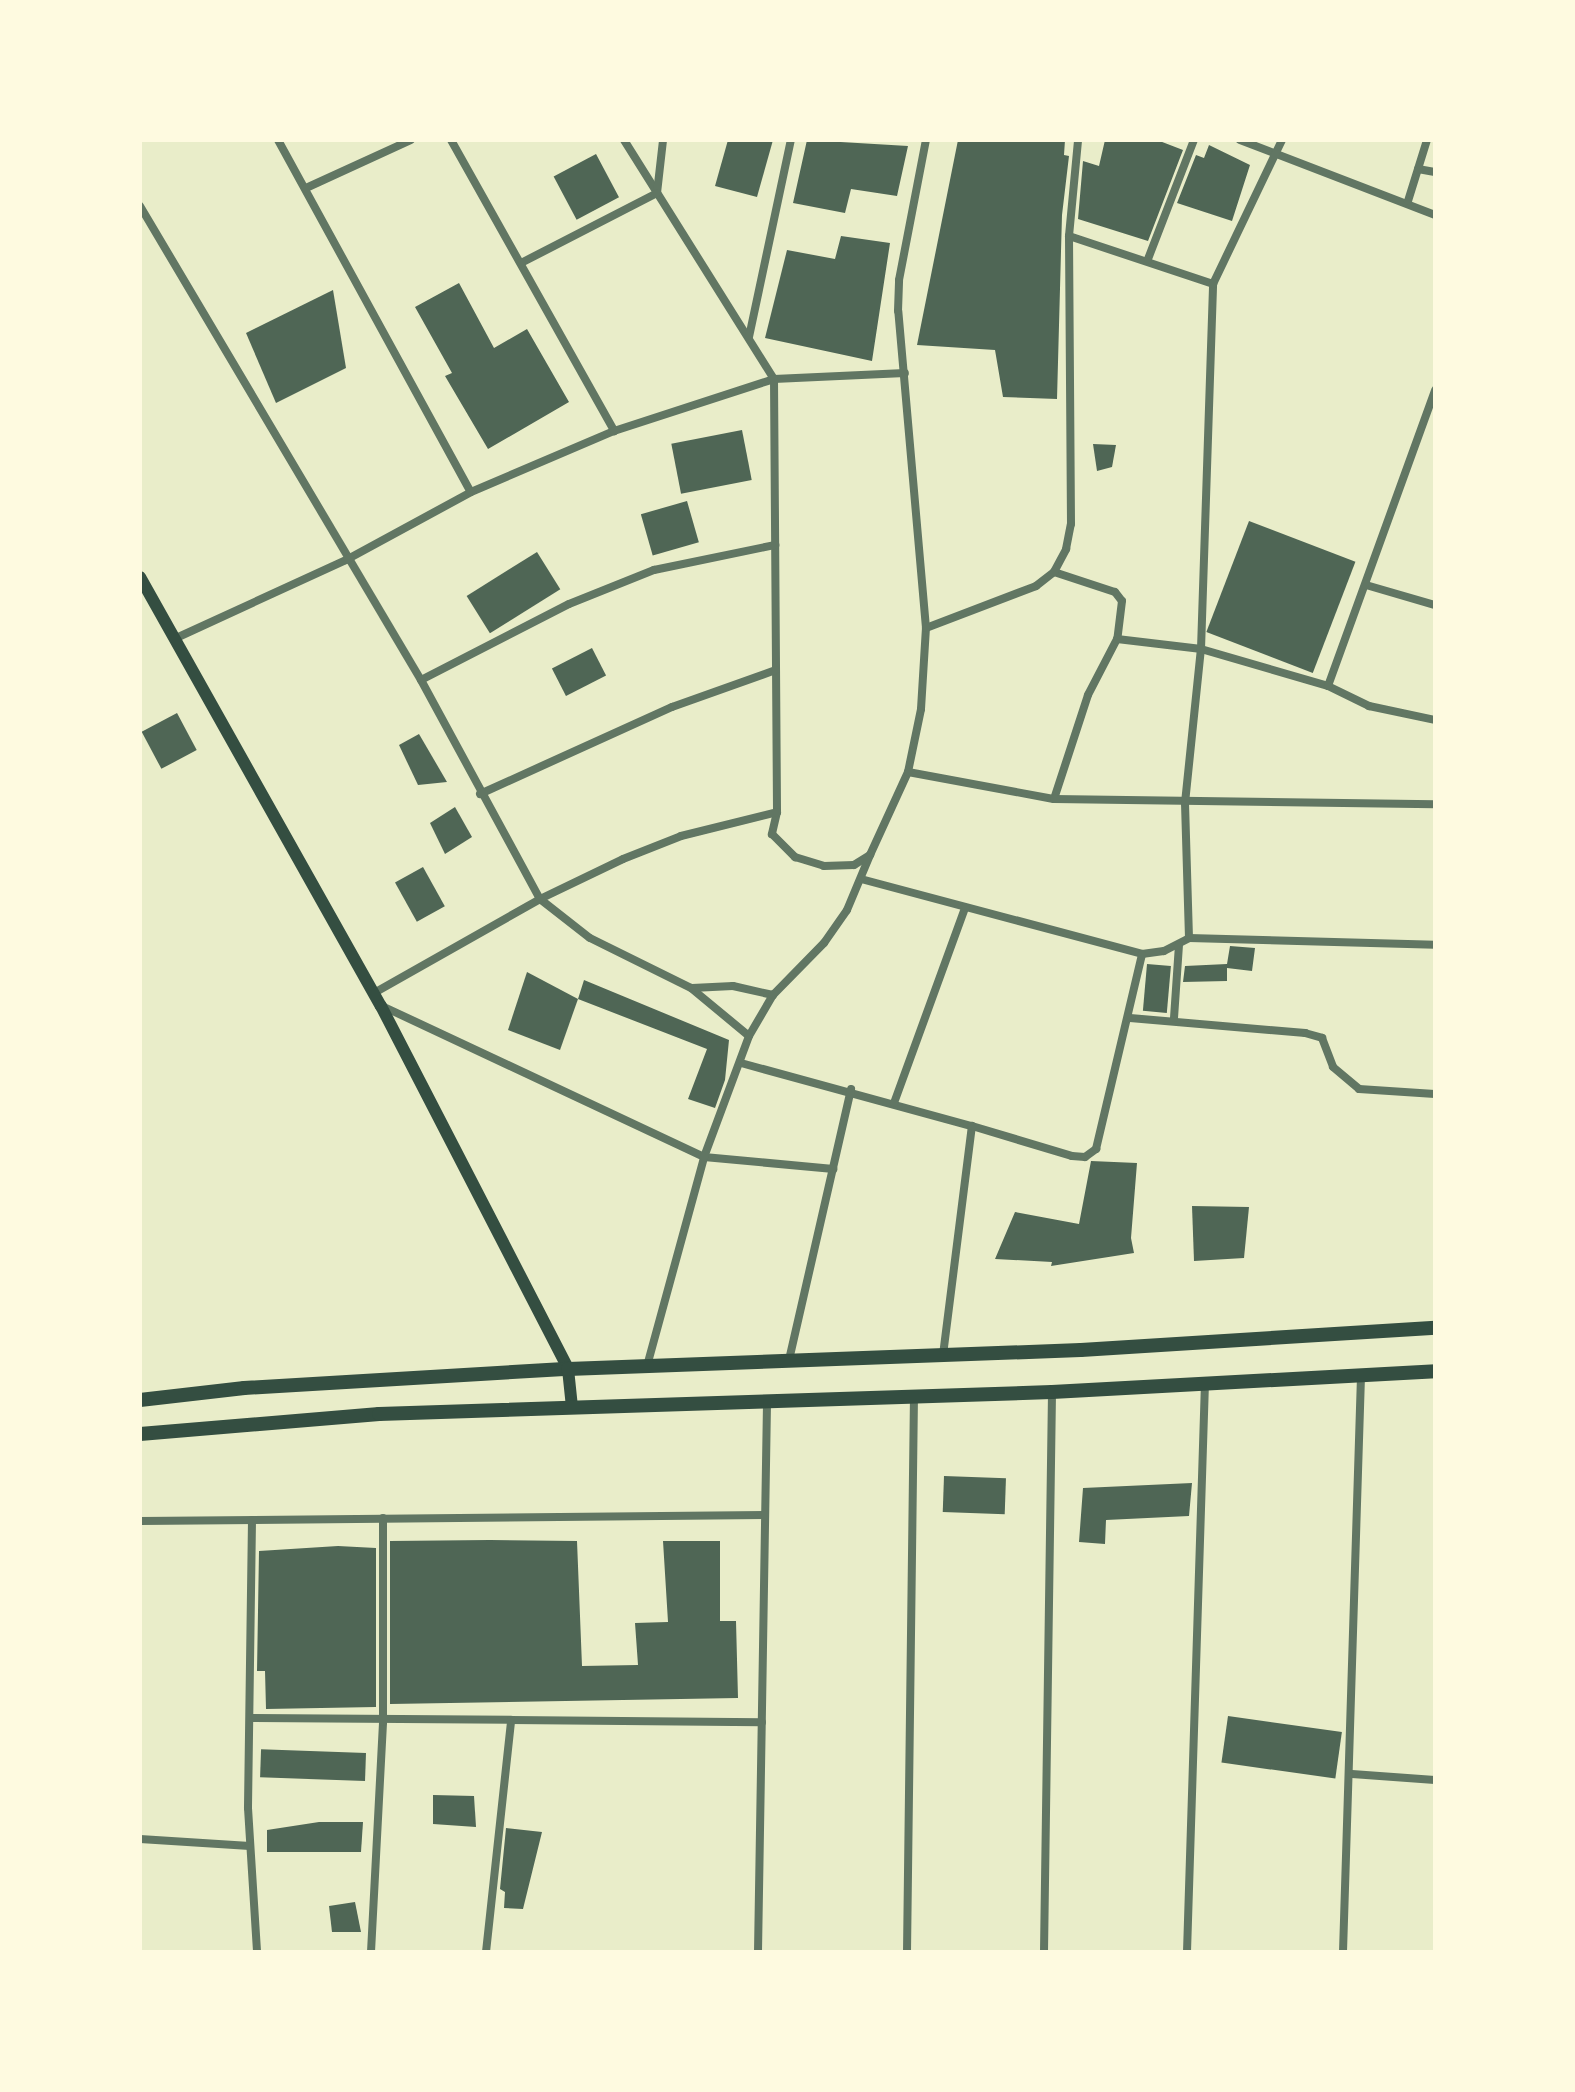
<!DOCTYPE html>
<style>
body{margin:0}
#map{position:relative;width:1575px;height:2092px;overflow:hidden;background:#e9edc9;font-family:"IBM Plex Serif",serif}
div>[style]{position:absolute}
.building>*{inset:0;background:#4f6655;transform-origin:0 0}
.minor>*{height:8px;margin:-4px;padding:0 4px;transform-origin:4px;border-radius:4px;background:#617663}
.secondary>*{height:12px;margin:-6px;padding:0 6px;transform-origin:6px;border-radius:6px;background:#344e41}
.trunk>*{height:14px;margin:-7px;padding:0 7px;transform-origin:7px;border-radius:7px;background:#344e41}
span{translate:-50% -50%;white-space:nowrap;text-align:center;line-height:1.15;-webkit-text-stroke:8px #fefae0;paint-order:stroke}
.frame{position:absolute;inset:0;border:142px solid #fefae0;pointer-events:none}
</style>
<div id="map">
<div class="building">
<i style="clip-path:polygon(728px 140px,773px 140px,757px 197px,715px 186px)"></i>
<i style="clip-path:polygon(807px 140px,908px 146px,897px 196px,851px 189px,845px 213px,793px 203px)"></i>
<i style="clip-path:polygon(958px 140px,1065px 140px,1064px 155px,1069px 156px,1062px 215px,1057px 399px,1003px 397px,995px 350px,917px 345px)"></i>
<i style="clip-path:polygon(1105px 140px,1157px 140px,1183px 150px,1148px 241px,1078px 219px,1083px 161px,1099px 166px)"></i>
<i style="clip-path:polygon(1209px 145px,1250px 165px,1232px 221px,1177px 203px,1196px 155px,1204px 158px)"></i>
<i style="left:596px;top:154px;width:49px;height:48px;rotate:62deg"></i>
<i style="clip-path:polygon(841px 236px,890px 243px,872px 361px,765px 338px,787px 250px,835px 259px)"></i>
<i style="clip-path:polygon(459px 283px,494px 348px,527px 329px,569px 402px,488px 449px,445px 376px,452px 373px,415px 307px)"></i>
<i style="clip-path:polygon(333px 290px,346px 368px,276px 403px,246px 333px)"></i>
<i style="left:742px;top:430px;width:51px;height:72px;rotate:79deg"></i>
<i style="clip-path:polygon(1093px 444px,1116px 445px,1112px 467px,1097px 471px)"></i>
<i style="left:687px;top:501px;width:43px;height:48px;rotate:74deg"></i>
<i style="left:1249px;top:521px;width:114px;height:119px;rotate:21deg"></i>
<i style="left:537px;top:552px;width:44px;height:83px;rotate:58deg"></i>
<i style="left:592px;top:648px;width:31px;height:45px;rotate:63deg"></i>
<i style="left:177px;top:713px;width:42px;height:40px;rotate:62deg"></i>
<i style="clip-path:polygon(419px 734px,447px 782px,418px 785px,399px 745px)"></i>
<i style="clip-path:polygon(455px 807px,472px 837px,445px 854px,430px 823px)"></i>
<i style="left:423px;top:867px;width:45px;height:32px;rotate:61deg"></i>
<i style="clip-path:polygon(1230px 946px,1255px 948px,1252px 971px,1227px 968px,1227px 981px,1183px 982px,1185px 966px,1227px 964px)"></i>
<i style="left:1147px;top:964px;width:24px;height:47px;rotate:5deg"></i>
<i style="clip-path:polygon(527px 972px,578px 999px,560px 1050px,508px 1030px)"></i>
<i style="clip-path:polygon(584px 980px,729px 1040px,725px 1080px,715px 1108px,688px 1099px,707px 1049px,578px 999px)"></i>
<i style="clip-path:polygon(1091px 1161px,1137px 1163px,1131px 1238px,1134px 1253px,1051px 1266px,1052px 1262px,995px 1259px,1015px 1212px,1079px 1224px)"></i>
<i style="clip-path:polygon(1192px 1206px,1249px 1207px,1244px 1258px,1194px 1261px)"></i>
<i style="left:944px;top:1476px;width:62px;height:36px;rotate:2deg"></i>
<i style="clip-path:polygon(1192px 1483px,1189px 1516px,1106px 1520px,1105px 1544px,1079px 1542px,1083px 1488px)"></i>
<i style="clip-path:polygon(490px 1540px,577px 1541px,582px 1666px,638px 1665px,635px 1623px,668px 1622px,663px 1541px,720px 1541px,720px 1621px,736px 1621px,738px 1698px,390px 1704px,390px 1541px)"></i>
<i style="clip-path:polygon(338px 1546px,376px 1548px,376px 1707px,266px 1709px,265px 1671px,257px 1671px,259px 1551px)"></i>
<i style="left:1228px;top:1716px;width:115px;height:47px;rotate:8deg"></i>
<i style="left:366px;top:1753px;width:28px;height:105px;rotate:92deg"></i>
<i style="clip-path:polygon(433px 1795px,474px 1796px,476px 1827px,433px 1824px)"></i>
<i style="clip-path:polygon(319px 1822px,363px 1822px,361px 1852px,267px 1852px,267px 1830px)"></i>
<i style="clip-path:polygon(506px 1828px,542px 1832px,523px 1909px,504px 1908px,505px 1892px,500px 1889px)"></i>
<i style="clip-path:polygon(355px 1902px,361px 1932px,332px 1932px,329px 1906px)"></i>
</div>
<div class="minor">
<i style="left:278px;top:140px;width:401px;rotate:61.3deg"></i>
<i style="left:451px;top:140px;width:334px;rotate:60.7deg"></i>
<i style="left:624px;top:140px;width:282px;rotate:57.9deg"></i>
<i style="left:774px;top:379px;width:131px;rotate:-2.6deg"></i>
<i style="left:1240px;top:140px;width:209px;rotate:21deg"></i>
<i style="left:1418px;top:169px;width:17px;rotate:10deg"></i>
<i style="left:306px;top:188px;width:115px;rotate:-24.6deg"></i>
<i style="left:657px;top:193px;width:53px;rotate:-83.5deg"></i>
<i style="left:1408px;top:201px;width:64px;rotate:-72.7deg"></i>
<i style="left:140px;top:206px;width:551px;rotate:59.34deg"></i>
<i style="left:421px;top:680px;width:249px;rotate:61.5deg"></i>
<i style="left:540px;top:899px;width:63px;rotate:38deg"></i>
<i style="left:590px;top:938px;width:113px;rotate:26.3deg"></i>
<i style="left:691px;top:988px;width:75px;rotate:39.6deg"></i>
<i style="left:1069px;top:236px;width:152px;rotate:18.4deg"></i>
<i style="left:1148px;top:259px;width:128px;rotate:-68.9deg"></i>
<i style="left:521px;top:263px;width:153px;rotate:-27.2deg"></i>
<i style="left:749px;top:337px;width:201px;rotate:-78deg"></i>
<i style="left:1054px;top:572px;width:64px;rotate:18.2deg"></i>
<i style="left:1115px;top:592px;width:11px;rotate:52deg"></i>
<i style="left:1122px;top:601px;width:38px;rotate:97deg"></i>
<i style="left:1117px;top:639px;width:63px;rotate:117.4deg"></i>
<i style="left:1088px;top:695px;width:109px;rotate:108.1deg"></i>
<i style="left:1366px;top:585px;width:72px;rotate:16.2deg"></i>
<i style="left:926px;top:628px;width:118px;rotate:-20.9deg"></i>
<i style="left:1036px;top:586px;width:23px;rotate:-38deg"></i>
<i style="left:1054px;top:572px;width:26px;rotate:-62deg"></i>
<i style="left:1066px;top:549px;width:25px;rotate:-79deg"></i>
<i style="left:1071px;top:524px;width:288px;rotate:-90.4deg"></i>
<i style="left:1069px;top:236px;width:96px;rotate:-84.6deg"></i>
<i style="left:174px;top:639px;width:189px;rotate:-24.7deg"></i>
<i style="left:346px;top:560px;width:142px;rotate:-28.5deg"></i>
<i style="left:471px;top:492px;width:155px;rotate:-23.1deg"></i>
<i style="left:614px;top:431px;width:168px;rotate:-18deg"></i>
<i style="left:774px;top:379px;width:433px;rotate:89.6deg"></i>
<i style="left:777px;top:812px;width:23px;rotate:103deg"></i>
<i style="left:772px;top:834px;width:33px;rotate:45deg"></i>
<i style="left:795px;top:857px;width:30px;rotate:17deg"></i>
<i style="left:824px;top:866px;width:30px;rotate:-2deg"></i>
<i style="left:854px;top:865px;width:19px;rotate:-32deg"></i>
<i style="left:870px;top:855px;width:91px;rotate:-65.4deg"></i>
<i style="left:908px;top:772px;width:64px;rotate:-78.3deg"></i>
<i style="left:921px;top:709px;width:81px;rotate:-86.5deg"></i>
<i style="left:926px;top:628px;width:318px;rotate:-95deg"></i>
<i style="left:898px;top:311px;width:31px;rotate:-88deg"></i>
<i style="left:899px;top:280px;width:143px;rotate:-79.1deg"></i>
<i style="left:1117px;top:639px;width:85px;rotate:6.8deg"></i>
<i style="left:1201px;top:649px;width:132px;rotate:16.2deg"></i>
<i style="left:1328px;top:686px;width:46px;rotate:26deg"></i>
<i style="left:1369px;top:706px;width:67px;rotate:12deg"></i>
<i style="left:421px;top:680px;width:166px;rotate:-27.2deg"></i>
<i style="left:569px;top:604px;width:92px;rotate:-21.8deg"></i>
<i style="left:654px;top:570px;width:124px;rotate:-11.7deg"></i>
<i style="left:1328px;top:686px;width:315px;rotate:-70.1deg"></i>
<i style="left:908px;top:772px;width:148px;rotate:10.5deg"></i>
<i style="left:1054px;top:799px;width:381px;rotate:0.8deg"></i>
<i style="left:480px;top:794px;width:211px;rotate:-24.4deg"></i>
<i style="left:672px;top:707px;width:110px;rotate:-19.6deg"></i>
<i style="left:861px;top:879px;width:291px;rotate:14.9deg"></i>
<i style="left:1142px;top:954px;width:22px;rotate:-8deg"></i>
<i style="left:1164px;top:951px;width:28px;rotate:-27deg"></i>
<i style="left:1189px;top:938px;width:246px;rotate:1.6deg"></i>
<i style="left:1189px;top:938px;width:135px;rotate:-91.7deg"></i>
<i style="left:1185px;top:803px;width:155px;rotate:-84.1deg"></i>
<i style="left:1201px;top:649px;width:365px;rotate:-88.1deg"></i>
<i style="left:1213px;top:284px;width:160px;rotate:-64.4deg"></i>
<i style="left:692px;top:988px;width:41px;rotate:-2.8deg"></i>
<i style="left:733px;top:986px;width:41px;rotate:12.7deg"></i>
<i style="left:374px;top:993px;width:191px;rotate:-29.5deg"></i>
<i style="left:540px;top:899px;width:92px;rotate:-25.7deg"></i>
<i style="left:623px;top:859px;width:62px;rotate:-21.6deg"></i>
<i style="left:681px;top:836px;width:99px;rotate:-14deg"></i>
<i style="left:382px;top:1006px;width:356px;rotate:25.1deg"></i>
<i style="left:704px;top:1157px;width:130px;rotate:5.3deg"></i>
<i style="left:1130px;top:1018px;width:176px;rotate:4.9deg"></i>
<i style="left:1305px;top:1033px;width:18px;rotate:16deg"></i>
<i style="left:1322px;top:1038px;width:31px;rotate:69deg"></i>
<i style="left:1333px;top:1067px;width:34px;rotate:40deg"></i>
<i style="left:1359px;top:1089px;width:76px;rotate:3.8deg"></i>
<i style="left:1174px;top:1018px;width:73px;rotate:-86.1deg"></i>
<i style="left:741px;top:1063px;width:239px;rotate:15.3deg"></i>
<i style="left:894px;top:1103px;width:208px;rotate:-70deg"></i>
<i style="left:943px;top:1355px;width:231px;rotate:-82.8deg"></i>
<i style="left:972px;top:1126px;width:104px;rotate:16.7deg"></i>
<i style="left:1072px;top:1156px;width:13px;rotate:4deg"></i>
<i style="left:1085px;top:1157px;width:14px;rotate:-36deg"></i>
<i style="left:1096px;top:1149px;width:200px;rotate:-76.7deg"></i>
<i style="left:789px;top:1360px;width:278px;rotate:-77.1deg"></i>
<i style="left:647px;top:1366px;width:217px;rotate:-74.7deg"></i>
<i style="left:704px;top:1157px;width:129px;rotate:-69.6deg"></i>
<i style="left:749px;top:1036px;width:48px;rotate:-59.7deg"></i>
<i style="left:773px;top:995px;width:73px;rotate:-45.6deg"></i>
<i style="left:824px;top:943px;width:40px;rotate:-55.1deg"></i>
<i style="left:847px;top:910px;width:60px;rotate:-67.3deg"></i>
<i style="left:252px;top:1520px;width:288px;rotate:90.8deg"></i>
<i style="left:248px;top:1808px;width:144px;rotate:86.4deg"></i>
<i style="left:140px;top:1521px;width:625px;rotate:-0.55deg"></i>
<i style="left:253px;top:1718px;width:258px;rotate:0.4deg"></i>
<i style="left:1352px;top:1774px;width:83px;rotate:4.1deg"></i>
<i style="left:140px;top:1839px;width:110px;rotate:3.6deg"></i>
<i style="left:371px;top:1952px;width:230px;rotate:-87deg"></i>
<i style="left:383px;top:1722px;width:204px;rotate:-90deg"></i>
<i style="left:486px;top:1952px;width:233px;rotate:-83.8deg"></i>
<i style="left:511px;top:1720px;width:251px;rotate:0.5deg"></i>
<i style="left:758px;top:1952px;width:550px;rotate:-89.06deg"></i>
<i style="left:907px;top:1952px;width:556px;rotate:-89.28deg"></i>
<i style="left:1044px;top:1952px;width:560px;rotate:-89.18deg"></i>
<i style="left:1187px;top:1952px;width:569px;rotate:-88.19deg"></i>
<i style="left:1343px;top:1952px;width:576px;rotate:-88.21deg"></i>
</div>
<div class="secondary">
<i style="left:140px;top:577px;width:492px;rotate:60.7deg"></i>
<i style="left:381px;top:1006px;width:408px;rotate:62.7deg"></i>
<i style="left:568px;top:1369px;width:39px;rotate:84deg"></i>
</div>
<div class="trunk">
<i style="left:140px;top:1400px;width:105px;rotate:-6.6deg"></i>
<i style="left:244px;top:1388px;width:325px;rotate:-3.4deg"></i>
<i style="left:568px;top:1369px;width:513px;rotate:-2.12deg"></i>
<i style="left:1081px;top:1350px;width:355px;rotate:-3.6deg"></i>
<i style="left:140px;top:1434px;width:240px;rotate:-4.8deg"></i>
<i style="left:379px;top:1414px;width:673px;rotate:-1.87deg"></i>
<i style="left:1052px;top:1392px;width:384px;rotate:-3.1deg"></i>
</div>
<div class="frame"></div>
</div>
